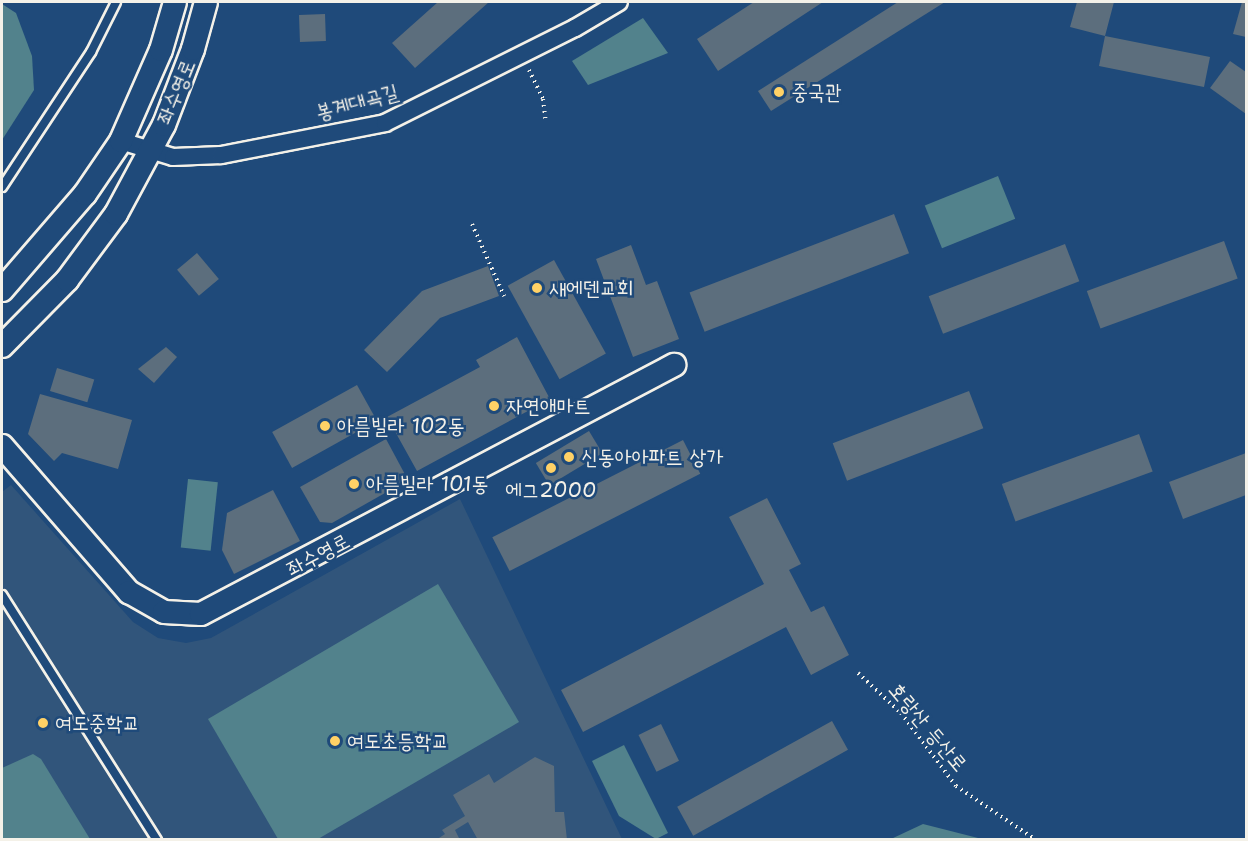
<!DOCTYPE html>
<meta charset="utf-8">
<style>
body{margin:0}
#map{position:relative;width:1248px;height:841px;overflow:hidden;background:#1f4a7a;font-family:"Shantell Sans","Poor Story",sans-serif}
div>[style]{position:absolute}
.built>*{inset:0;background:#31557b}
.green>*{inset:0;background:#52828c;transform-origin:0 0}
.building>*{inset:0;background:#5c6e7d;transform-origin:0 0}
.path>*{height:4px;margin-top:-2px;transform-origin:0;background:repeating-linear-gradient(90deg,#f4f1e8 0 1.5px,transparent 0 6px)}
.roads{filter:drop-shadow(2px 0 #f4f1e8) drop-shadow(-2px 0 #f4f1e8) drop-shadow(0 2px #f4f1e8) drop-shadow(0 -2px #f4f1e8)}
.lane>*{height:8px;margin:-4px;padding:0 4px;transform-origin:4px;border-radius:4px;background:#1f4a7a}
.street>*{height:16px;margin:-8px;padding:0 8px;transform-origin:8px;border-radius:8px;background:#1f4a7a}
.secondary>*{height:22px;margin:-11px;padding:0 11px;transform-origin:11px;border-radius:11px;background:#1f4a7a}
.dots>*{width:16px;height:16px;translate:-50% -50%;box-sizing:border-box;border:3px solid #1f4a7a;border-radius:50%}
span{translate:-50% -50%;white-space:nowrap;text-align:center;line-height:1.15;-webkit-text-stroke:5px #1f4a7a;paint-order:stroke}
.street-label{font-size:21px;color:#f4f1e8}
.poi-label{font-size:21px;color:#f4f1e8}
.left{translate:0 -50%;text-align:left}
.frame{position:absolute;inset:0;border:3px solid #f4f1e8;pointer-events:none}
</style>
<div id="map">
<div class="built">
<i style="clip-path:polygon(11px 485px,133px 622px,158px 638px,186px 643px,211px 638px,460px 499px,622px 839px,2px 840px,2px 492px)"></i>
</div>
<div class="green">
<i style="clip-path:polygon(2px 4px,16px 13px,32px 56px,34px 90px,2px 140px)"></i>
<i style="clip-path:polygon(643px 18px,668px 53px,588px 85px,572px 61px)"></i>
<i style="left:998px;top:176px;width:46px;height:79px;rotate:68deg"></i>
<i style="left:188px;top:479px;width:30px;height:69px;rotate:6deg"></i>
<i style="clip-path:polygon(438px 584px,519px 722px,318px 839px,278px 839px,208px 719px)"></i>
<i style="clip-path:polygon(624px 745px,668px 833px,656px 839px,619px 816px,592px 761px)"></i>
<i style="clip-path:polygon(33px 754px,41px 759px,90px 839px,2px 839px,2px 768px)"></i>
<i style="clip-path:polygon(923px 824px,982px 839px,891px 839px)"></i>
</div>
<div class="building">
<i style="clip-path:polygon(438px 2px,489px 2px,415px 68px,392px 43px)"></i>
<i style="clip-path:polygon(754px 2px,823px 2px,718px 71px,697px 39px)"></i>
<i style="clip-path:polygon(898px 2px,945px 2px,771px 111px,758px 91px)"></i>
<i style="clip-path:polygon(1077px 2px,1114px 2px,1105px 36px,1210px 57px,1204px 87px,1099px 66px,1105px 36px,1070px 27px)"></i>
<i style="clip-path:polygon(1242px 2px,1246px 2px,1246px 37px,1233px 34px)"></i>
<i style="left:325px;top:14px;width:27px;height:26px;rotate:88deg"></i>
<i style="clip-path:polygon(1230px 61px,1246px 72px,1246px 114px,1210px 88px)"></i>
<i style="left:894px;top:214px;width:42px;height:219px;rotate:69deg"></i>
<i style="left:1224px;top:241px;width:40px;height:146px;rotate:70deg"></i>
<i style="left:1065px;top:244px;width:40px;height:146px;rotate:69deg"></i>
<i style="clip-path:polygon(631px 245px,646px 285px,657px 281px,679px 339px,633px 357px,596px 259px)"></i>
<i style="left:197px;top:253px;width:34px;height:26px;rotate:50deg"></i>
<i style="left:554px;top:260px;width:107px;height:53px;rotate:61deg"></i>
<i style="clip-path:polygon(488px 266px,499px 296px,440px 318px,387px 372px,364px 350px,422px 291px)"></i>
<i style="clip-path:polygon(517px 337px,550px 399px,417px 471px,387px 417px,480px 367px,476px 360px)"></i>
<i style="clip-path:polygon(166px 347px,177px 357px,154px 383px,138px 369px)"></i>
<i style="left:57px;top:368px;width:39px;height:24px;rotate:17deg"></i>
<i style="left:357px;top:385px;width:41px;height:97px;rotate:61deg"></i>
<i style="left:969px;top:391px;width:40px;height:146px;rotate:69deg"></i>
<i style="clip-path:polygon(40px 394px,132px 420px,118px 469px,62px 453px,54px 461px,28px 434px)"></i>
<i style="left:589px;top:431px;width:26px;height:62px;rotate:59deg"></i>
<i style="left:1139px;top:434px;width:40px;height:146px;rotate:70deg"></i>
<i style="clip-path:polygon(386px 439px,408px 480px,332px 523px,320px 522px,300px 487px)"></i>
<i style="left:683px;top:440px;width:38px;height:214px;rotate:63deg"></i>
<i style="clip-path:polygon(1246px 453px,1246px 495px,1183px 519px,1169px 482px)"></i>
<i style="clip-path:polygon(273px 490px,300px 541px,234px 574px,222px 550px,227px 513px)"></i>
<i style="clip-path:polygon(767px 498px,801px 564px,789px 570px,811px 612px,824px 606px,849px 655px,811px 675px,786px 627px,583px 732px,561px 690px,764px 584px,729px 517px)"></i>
<i style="left:832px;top:721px;width:33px;height:177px;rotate:61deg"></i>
<i style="left:661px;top:724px;width:41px;height:25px;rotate:64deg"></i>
<i style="clip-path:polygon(535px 757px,554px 766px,555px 812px,564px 812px,567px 840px,478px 840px,468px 822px,455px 830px,460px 840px,436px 840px,445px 834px,442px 830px,465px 816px,453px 795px,489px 774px,494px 783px)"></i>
</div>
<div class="path">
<i style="left:529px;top:70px;width:32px;rotate:64deg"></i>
<i style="left:543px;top:99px;width:23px;rotate:83deg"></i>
<i style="left:472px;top:224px;width:79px;rotate:66deg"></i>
<i style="left:858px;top:673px;width:59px;rotate:42.9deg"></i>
<i style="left:901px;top:713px;width:91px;rotate:53deg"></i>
<i style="left:956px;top:786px;width:97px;rotate:34deg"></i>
</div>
<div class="roads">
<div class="lane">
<i style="left:2px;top:187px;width:162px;rotate:-56.6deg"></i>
<i style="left:91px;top:52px;width:56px;rotate:-63.4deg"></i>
<i style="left:2px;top:595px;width:290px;rotate:57.7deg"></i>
</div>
<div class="street">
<i style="left:121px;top:141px;width:54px;rotate:17.1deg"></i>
<i style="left:173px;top:157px;width:48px;rotate:-2.4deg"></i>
<i style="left:221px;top:155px;width:167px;rotate:-11deg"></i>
<i style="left:385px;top:123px;width:212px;rotate:-26.6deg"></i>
<i style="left:575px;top:28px;width:51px;rotate:-30.6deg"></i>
</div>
<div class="secondary">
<i style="left:2px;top:290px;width:127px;rotate:-49.2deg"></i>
<i style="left:85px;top:194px;width:64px;rotate:-55.8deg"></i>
<i style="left:121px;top:141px;width:99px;rotate:-66.3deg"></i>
<i style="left:161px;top:50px;width:50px;rotate:-73.7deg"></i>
<i style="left:2px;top:346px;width:93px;rotate:-45.4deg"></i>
<i style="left:67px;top:280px;width:82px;rotate:-53.4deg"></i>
<i style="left:116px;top:214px;width:101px;rotate:-61.7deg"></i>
<i style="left:164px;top:125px;width:81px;rotate:-69.1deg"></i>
<i style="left:193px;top:49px;width:49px;rotate:-74.5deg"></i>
<i style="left:2px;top:446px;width:194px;rotate:49deg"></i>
<i style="left:129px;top:592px;width:40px;rotate:29.7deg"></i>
<i style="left:164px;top:612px;width:37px;rotate:3deg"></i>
<i style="left:201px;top:614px;width:535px;rotate:-27.76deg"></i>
</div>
</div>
<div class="dots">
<i style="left:779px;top:92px;background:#ffd166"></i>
<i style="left:537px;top:288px;background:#ffd166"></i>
<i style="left:494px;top:406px;background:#ffd166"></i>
<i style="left:325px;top:426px;background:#ffd166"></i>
<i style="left:569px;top:457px;background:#ffd166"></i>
<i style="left:551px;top:468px;background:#ffd166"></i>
<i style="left:354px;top:484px;background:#ffd166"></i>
<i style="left:43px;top:723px;background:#ffd166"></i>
<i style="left:335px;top:741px;background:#ffd166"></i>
</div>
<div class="street-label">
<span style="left:176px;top:92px;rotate:-68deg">좌수영로</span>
<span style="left:357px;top:102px;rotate:-15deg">봉계대곡길</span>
<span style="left:318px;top:555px;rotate:-28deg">좌수영로</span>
<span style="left:928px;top:727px;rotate:50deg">호랑산 등산로</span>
</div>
<div class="poi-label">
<span class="left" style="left:791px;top:92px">중국관</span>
<span class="left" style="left:549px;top:288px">새에덴교회</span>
<span class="left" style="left:506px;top:406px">자연애마트</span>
<span class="left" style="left:337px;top:426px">아름빌라 102동</span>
<span class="left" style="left:581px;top:457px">신동아아파트 상가</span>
<span class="left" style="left:366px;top:484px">아름빌라 101동</span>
<span style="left:551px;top:490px">에그2000</span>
<span class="left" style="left:55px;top:723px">여도중학교</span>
<span class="left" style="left:347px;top:741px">여도초등학교</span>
</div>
<div class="frame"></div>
</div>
